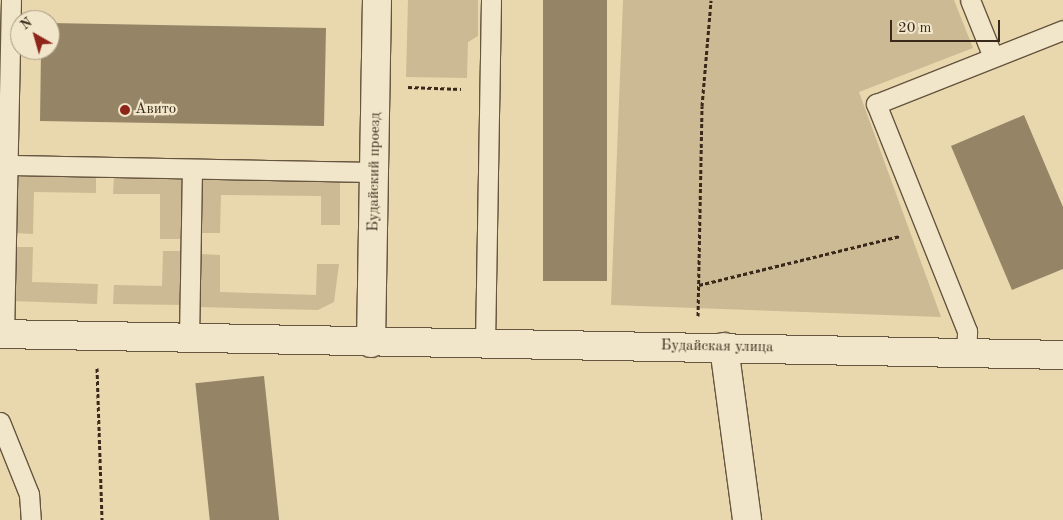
<!DOCTYPE html>
<meta charset="utf-8">
<style>
body{margin:0}
#map{position:relative;width:1063px;height:520px;overflow:hidden;background:#e9d8ad;font-family:"Old Standard TT",serif}
div>[style]{position:absolute}
.green>*{inset:0;background:#cbba94}
.building>*{inset:0;background:#958466;transform-origin:0 0}
.path>*{height:3px;margin-top:-1.5px;transform-origin:0;background:repeating-linear-gradient(90deg,#3a291a 0 4px,transparent 0 6.5px)}
.roads{filter:drop-shadow(1px 0 #66553f) drop-shadow(-1px 0 #66553f) drop-shadow(0 1px #66553f) drop-shadow(0 -1px #66553f)}
.lane>*{height:19px;margin:-9.5px;padding:0 9.5px;transform-origin:9.5px;border-radius:9.5px;background:#f1e6ca}
.street>*{height:28px;margin:-14px;padding:0 14px;transform-origin:14px;border-radius:14px;background:#f1e6ca}
.dots>*{width:14px;height:14px;translate:-50% -50%;box-sizing:border-box;border:2px solid #f1e6ca;border-radius:50%}
span{translate:-50% -50%;white-space:nowrap;text-align:center;line-height:1.15;-webkit-text-stroke:4.5px #f1e6ca;paint-order:stroke}
.poi-label{font-size:15px;color:#3a291a}
.left{translate:0 -50%;text-align:left}
.street-label{font-size:15px;color:#3a291a}
.north{position:absolute;left:10px;top:10px;width:50px;height:50px;box-sizing:border-box;background:#f1e6ca;border:1px solid #a89a84;border-radius:50%;rotate:322deg;font-size:14px;font-weight:700;line-height:20px;text-align:center;color:#3a291a}
.north::after{content:'';display:block;margin:auto;width:18px;height:22px;background:#8f2418;clip-path:polygon(50% 0,100% 100%,50% 72%,0 100%)}
.scale{position:absolute;left:890px;top:20px;width:110px;height:22px;box-sizing:border-box;border:2px solid #3a291a;border-top:0;padding-left:6px;font-size:15px;line-height:18px;white-space:nowrap;color:#3a291a;-webkit-text-stroke:4px #f1e6ca;paint-order:stroke}
</style>
<div id="map">
<div class="green">
<i style="clip-path:polygon(408px 0,478px 0,478px 36px,468px 42px,467px 78px,406px 77px)"></i>
<i style="clip-path:polygon(623px 0,954px 0,973px 48px,859px 92px,941px 317px,611px 305px)"></i>
<i style="clip-path:polygon(14px 174px,96px 175px,96px 193px,34px 192px,33px 234px,14px 233px)"></i>
<i style="clip-path:polygon(184px 175px,185px 239px,160px 239px,160px 194px,113px 194px,114px 176px)"></i>
<i style="clip-path:polygon(201px 178px,340px 179px,340px 225px,321px 225px,321px 196px,221px 195px,220px 233px,200px 233px)"></i>
<i style="clip-path:polygon(14px 247px,33px 247px,32px 282px,98px 284px,97px 304px,12px 301px)"></i>
<i style="clip-path:polygon(163px 251px,184px 251px,184px 305px,113px 304px,114px 285px,162px 286px)"></i>
<i style="clip-path:polygon(200px 254px,220px 255px,220px 292px,316px 295px,317px 264px,339px 264px,334px 302px,318px 310px,199px 307px)"></i>
</div>
<div class="building">
<i style="left:543px;top:0;width:64px;height:281px"></i>
<i style="clip-path:polygon(50px 23px,326px 28px,324px 126px,40px 121px,41px 50px,50px 50px)"></i>
<i style="clip-path:polygon(1024px 115px,1063px 207px,1063px 269px,1012px 290px,951px 146px)"></i>
<i style="left:264px;top:376px;width:145px;height:69px;rotate:84deg"></i>
</div>
<div class="path">
<i style="left:408px;top:87px;width:53px;rotate:2.2deg"></i>
<i style="left:699px;top:285px;width:207px;rotate:-13.7deg"></i>
<i style="left:698px;top:316px;width:210px;rotate:-88.9deg"></i>
<i style="left:702px;top:106px;width:106px;rotate:-85.1deg"></i>
<i style="left:97px;top:368px;width:152px;rotate:88.1deg"></i>
</div>
<div class="roads">
<div class="lane">
<i style="left:970px;top:0;width:61px;rotate:68deg"></i>
<i style="left:8px;top:165px;width:367px;rotate:1.1deg"></i>
<i style="left:4px;top:334px;width:334px;rotate:-88.8deg"></i>
<i style="left:189px;top:339px;width:170px;rotate:-89deg"></i>
<i style="left:485px;top:344px;width:344px;rotate:-89deg"></i>
<i style="left:966px;top:353px;width:22px;rotate:-87deg"></i>
<i style="left:967px;top:331px;width:245px;rotate:-111.8deg"></i>
<i style="left:876px;top:104px;width:201px;rotate:-21.6deg"></i>
<i style="left:0;top:422px;width:78px;rotate:68.1deg"></i>
<i style="left:29px;top:494px;width:26px;rotate:86deg"></i>
</div>
<div class="street">
<i style="left:0;top:334px;width:1063px;rotate:1.13deg"></i>
<i style="left:371px;top:343px;width:343px;rotate:-89deg"></i>
<i style="left:724px;top:347px;width:175px;rotate:82.4deg"></i>
</div>
</div>
<div class="dots">
<i style="left:125px;top:110px;background:#8f2418"></i>
</div>
<div class="poi-label">
<span class="left" style="left:135px;top:110px">Авито</span>
</div>
<div class="street-label">
<span style="left:375px;top:172px;rotate:-89deg">Будайский проезд</span>
<span style="left:717px;top:347px;rotate:1deg">Будайская улица</span>
</div>
<div class="north">N</div>
<div class="scale">20 m</div>
</div>
